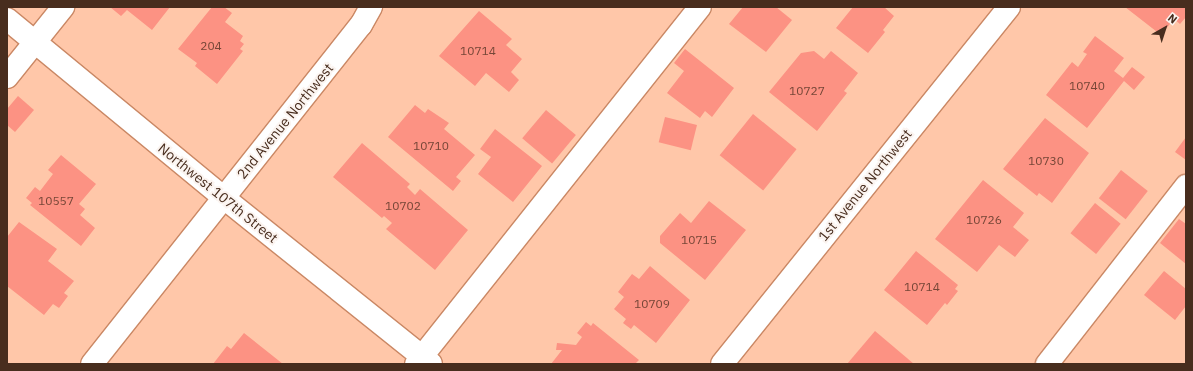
<!DOCTYPE html>
<style>
body{margin:0}
#map{position:relative;width:1193px;height:371px;overflow:hidden;background:#ffc7a9;font-family:"IBM Plex Sans",sans-serif}
div>[style]{position:absolute}
.building>*{inset:0;background:#fc9283;transform-origin:0 0}
.roads{filter:drop-shadow(1px 0 #ca8865) drop-shadow(-1px 0 #ca8865) drop-shadow(0 1px #ca8865) drop-shadow(0 -1px #ca8865)}
.minor>*{height:22px;margin:-11px;padding:0 11px;transform-origin:11px;border-radius:11px;background:#fff}
span{translate:-50% -50%;white-space:nowrap;text-align:center;line-height:1.15;-webkit-text-stroke:4px #fbf4f0;paint-order:stroke}
.number-label{font-size:12px;color:#754637}
.number-label span{-webkit-text-stroke-width:0}
.street-label{font-size:14px;color:#482d1e}
.frame{position:absolute;inset:0;border:8px solid #482d1e;pointer-events:none}
.north{position:absolute;left:1145px;top:8px;width:40px;height:40px;-webkit-text-stroke:3px #fbf4f0;paint-order:stroke;rotate:39deg;font-size:11px;font-weight:700;line-height:16px;text-align:center;color:#482d1e}
.north::after{content:'';display:block;margin:auto;width:14px;height:18px;background:#482d1e;clip-path:polygon(50% 0,100% 100%,50% 72%,0 100%)}
</style>
<div id="map">
<div class="building">
<i style="clip-path:polygon(110px 7px,170px 7px,152px 30px,127px 10px,121px 16px)"></i>
<i style="clip-path:polygon(212px 7px,224px 7px,232px 13px,225px 22px,243px 36px,240px 41px,244px 44px,240px 49px,243px 51px,217px 84px,195px 66px,197px 63px,178px 49px)"></i>
<i style="clip-path:polygon(743px 7px,776px 7px,792px 20px,766px 52px,729px 24px)"></i>
<i style="clip-path:polygon(853px 7px,884px 7px,894px 16px,883px 30px,885px 32px,868px 53px,836px 28px)"></i>
<i style="clip-path:polygon(1125px 7px,1186px 7px,1186px 17px,1180px 24px,1174px 19px,1161px 35px)"></i>
<i style="clip-path:polygon(479px 11px,512px 39px,506px 45px,522px 59px,511px 72px,519px 80px,509px 92px,486px 73px,475px 86px,439px 56px)"></i>
<i style="clip-path:polygon(1095px 36px,1124px 58px,1114px 71px,1123px 78px,1132px 67px,1145px 77px,1134px 90px,1124px 81px,1087px 128px,1046px 95px,1072px 62px,1078px 67px,1087px 54px,1083px 52px)"></i>
<i style="clip-path:polygon(685px 49px,734px 88px,712px 117px,705px 111px,700px 118px,667px 93px,684px 71px,674px 63px)"></i>
<i style="clip-path:polygon(814px 51px,824px 59px,831px 51px,858px 73px,844px 91px,847px 93px,817px 131px,769px 92px,801px 53px)"></i>
<i style="clip-path:polygon(18px 96px,34px 110px,15px 132px,7px 125px,7px 109px)"></i>
<i style="clip-path:polygon(415px 105px,425px 113px,428px 109px,449px 123px,444px 129px,475px 155px,456px 177px,461px 181px,453px 191px,388px 137px)"></i>
<i style="left:546px;top:110px;width:39px;height:37px;rotate:40deg"></i>
<i style="left:753px;top:114px;width:56px;height:53px;rotate:39deg"></i>
<i style="left:665px;top:117px;width:33px;height:26px;rotate:14deg"></i>
<i style="clip-path:polygon(1045px 118px,1089px 153px,1052px 203px,1039px 193px,1037px 196px,1003px 169px)"></i>
<i style="clip-path:polygon(495px 129px,542px 166px,513px 202px,478px 174px,491px 157px,480px 149px)"></i>
<i style="clip-path:polygon(1186px 137px,1186px 160px,1175px 152px)"></i>
<i style="clip-path:polygon(362px 143px,410px 184px,407px 187px,415px 195px,420px 189px,468px 230px,435px 270px,386px 229px,392px 223px,384px 216px,382px 218px,333px 177px)"></i>
<i style="clip-path:polygon(61px 155px,96px 184px,79px 204px,85px 209px,80px 215px,95px 228px,81px 246px,30px 205px,32px 203px,26px 198px,35px 187px,40px 191px,53px 174px,48px 170px)"></i>
<i style="left:1121px;top:170px;width:34px;height:36px;rotate:38deg"></i>
<i style="clip-path:polygon(983px 180px,1024px 213px,1013px 227px,1029px 240px,1015px 257px,999px 245px,977px 272px,935px 239px)"></i>
<i style="clip-path:polygon(709px 201px,746px 230px,705px 280px,660px 243px,660px 236px,680px 213px,691px 223px)"></i>
<i style="left:1095px;top:203px;width:33px;height:39px;rotate:39deg"></i>
<i style="clip-path:polygon(1179px 219px,1186px 224px,1186px 264px,1160px 243px)"></i>
<i style="clip-path:polygon(19px 222px,57px 249px,48px 261px,74px 281px,64px 293px,68px 296px,59px 308px,53px 304px,44px 315px,7px 286px,7px 237px)"></i>
<i style="clip-path:polygon(916px 251px,958px 285px,955px 289px,958px 291px,947px 305px,945px 303px,927px 325px,884px 290px)"></i>
<i style="clip-path:polygon(650px 266px,690px 300px,656px 343px,634px 325px,631px 329px,623px 323px,626px 319px,614px 309px,624px 297px,618px 292px,632px 274px,639px 279px)"></i>
<i style="clip-path:polygon(1164px 271px,1186px 289px,1186px 306px,1175px 320px,1144px 295px)"></i>
<i style="clip-path:polygon(586px 322px,591px 326px,593px 323px,639px 360px,635px 364px,551px 364px,562px 350px,556px 350px,557px 343px,576px 345px,582px 337px,577px 333px)"></i>
<i style="clip-path:polygon(875px 331px,914px 364px,847px 364px)"></i>
<i style="clip-path:polygon(244px 333px,283px 364px,213px 364px,227px 346px,231px 349px)"></i>
</div>
<div class="roads">
<div class="minor">
<i style="left:7px;top:19px;width:281px;rotate:39.5deg"></i>
<i style="left:224px;top:198px;width:265px;rotate:38.7deg"></i>
<i style="left:7px;top:77px;width:90px;rotate:-51.3deg"></i>
<i style="left:92px;top:364px;width:433px;rotate:-51.6deg"></i>
<i style="left:361px;top:25px;width:21px;rotate:-61deg"></i>
<i style="left:416px;top:364px;width:456px;rotate:-51.5deg"></i>
<i style="left:722px;top:364px;width:458px;rotate:-51.2deg"></i>
<i style="left:1047px;top:364px;width:226px;rotate:-52deg"></i>
</div>
</div>
<div class="number-label">
<span style="left:211px;top:46px">204</span>
<span style="left:478px;top:51px">10714</span>
<span style="left:1087px;top:86px">10740</span>
<span style="left:807px;top:91px">10727</span>
<span style="left:431px;top:146px">10710</span>
<span style="left:1046px;top:161px">10730</span>
<span style="left:56px;top:201px">10557</span>
<span style="left:403px;top:206px">10702</span>
<span style="left:984px;top:220px">10726</span>
<span style="left:699px;top:240px">10715</span>
<span style="left:922px;top:287px">10714</span>
<span style="left:652px;top:304px">10709</span>
</div>
<div class="street-label">
<span style="left:285px;top:121px;rotate:-51deg">2nd Avenue Northwest</span>
<span style="left:865px;top:185px;rotate:-51deg">1st Avenue Northwest</span>
<span style="left:218px;top:193px;rotate:39deg">Northwest 107th Street</span>
</div>
<div class="frame"></div>
<div class="north">N</div>
</div>
